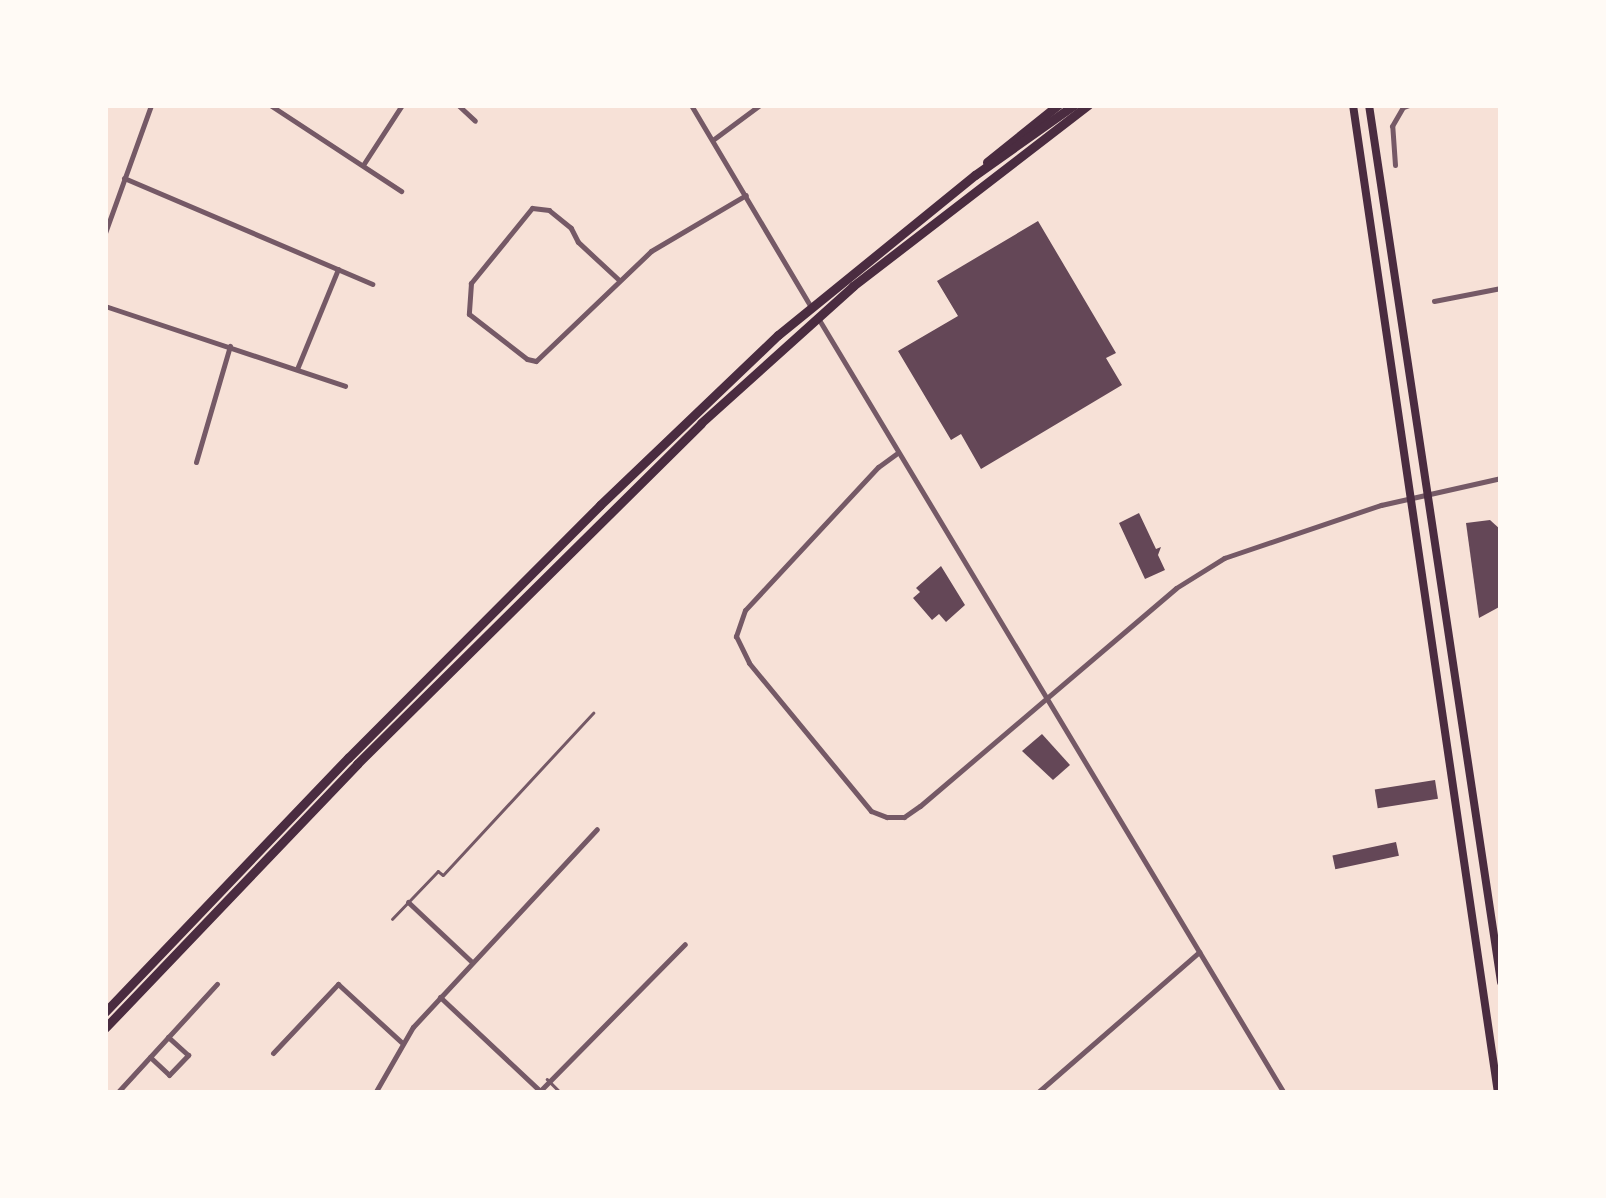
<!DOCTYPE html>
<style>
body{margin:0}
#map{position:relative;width:1606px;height:1198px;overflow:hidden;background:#f7e1d7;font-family:"PT Sans Narrow",sans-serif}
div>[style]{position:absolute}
.building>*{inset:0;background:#644757;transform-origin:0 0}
.service>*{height:2.5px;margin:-1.25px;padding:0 1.25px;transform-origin:1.25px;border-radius:1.25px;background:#755966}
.minor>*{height:5px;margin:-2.5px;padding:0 2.5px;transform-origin:2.5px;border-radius:2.5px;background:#755966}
.secondary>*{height:8px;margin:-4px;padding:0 4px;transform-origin:4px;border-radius:4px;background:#4a2c40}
.trunk>*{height:9px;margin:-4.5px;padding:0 4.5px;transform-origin:4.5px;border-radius:4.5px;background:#4a2c40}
span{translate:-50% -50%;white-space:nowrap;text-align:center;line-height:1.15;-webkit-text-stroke:9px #fffaf5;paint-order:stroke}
.frame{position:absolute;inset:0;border:108px solid #fffaf5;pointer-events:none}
</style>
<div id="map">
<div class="building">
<i style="clip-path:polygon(1038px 221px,1116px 353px,1106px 358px,1122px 385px,981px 469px,961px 434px,951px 440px,898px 351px,958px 316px,937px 281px)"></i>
<i style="clip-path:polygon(1139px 513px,1156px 549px,1161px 547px,1158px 555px,1165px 570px,1145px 579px,1119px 523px)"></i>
<i style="clip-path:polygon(1490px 520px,1501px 530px,1501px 606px,1479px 618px,1466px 523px)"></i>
<i style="clip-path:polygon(941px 566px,965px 605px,946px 622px,939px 614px,932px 620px,913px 598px,920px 592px,916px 588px)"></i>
<i style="clip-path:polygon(1042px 734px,1070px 765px,1053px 780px,1022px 751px)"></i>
<i style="left:1435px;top:780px;width:19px;height:61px;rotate:81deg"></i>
<i style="left:1396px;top:842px;width:14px;height:65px;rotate:78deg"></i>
</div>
<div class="service">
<i style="left:392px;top:919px;width:66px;rotate:-46.2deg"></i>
<i style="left:438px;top:871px;width:6px;rotate:39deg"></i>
<i style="left:443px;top:875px;width:221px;rotate:-47.2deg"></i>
<i style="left:547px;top:1079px;width:20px;rotate:45deg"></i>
</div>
<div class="minor">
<i style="left:270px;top:105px;width:157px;rotate:33.3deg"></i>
<i style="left:458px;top:105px;width:23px;rotate:43deg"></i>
<i style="left:691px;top:105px;width:237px;rotate:59.3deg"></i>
<i style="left:714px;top:139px;width:57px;rotate:-36.5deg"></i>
<i style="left:363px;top:165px;width:72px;rotate:-57deg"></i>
<i style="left:1395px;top:165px;width:39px;rotate:-94deg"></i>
<i style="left:1392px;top:126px;width:22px;rotate:-60deg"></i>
<i style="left:1403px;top:107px;width:6px;rotate:-18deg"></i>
<i style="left:124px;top:178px;width:270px;rotate:23.1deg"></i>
<i style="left:105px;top:233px;width:136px;rotate:-70.2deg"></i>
<i style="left:619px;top:280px;width:56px;rotate:-137.2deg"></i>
<i style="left:578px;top:242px;width:16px;rotate:-117deg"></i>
<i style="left:571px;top:228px;width:28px;rotate:-141deg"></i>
<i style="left:549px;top:210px;width:17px;rotate:-173deg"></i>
<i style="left:532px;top:208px;width:97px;rotate:129.1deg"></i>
<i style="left:471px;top:283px;width:31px;rotate:94deg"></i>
<i style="left:469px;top:314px;width:73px;rotate:37.8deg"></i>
<i style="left:527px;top:359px;width:9px;rotate:13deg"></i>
<i style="left:536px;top:361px;width:159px;rotate:-43.7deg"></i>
<i style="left:651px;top:251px;width:110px;rotate:-30.5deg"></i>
<i style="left:1434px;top:301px;width:68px;rotate:-11deg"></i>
<i style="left:105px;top:306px;width:253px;rotate:18.4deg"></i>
<i style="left:818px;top:318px;width:904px;rotate:58.98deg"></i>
<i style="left:297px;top:369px;width:108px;rotate:-67.7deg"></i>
<i style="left:896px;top:454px;width:22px;rotate:144deg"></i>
<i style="left:878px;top:467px;width:195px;rotate:132.9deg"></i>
<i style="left:745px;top:610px;width:28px;rotate:109deg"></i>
<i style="left:736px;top:636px;width:30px;rotate:64deg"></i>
<i style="left:749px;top:663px;width:192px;rotate:50.5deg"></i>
<i style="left:871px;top:811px;width:17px;rotate:21deg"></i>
<i style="left:887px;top:817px;width:17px"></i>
<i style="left:904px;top:817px;width:19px;rotate:-35deg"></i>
<i style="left:920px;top:806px;width:336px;rotate:-40.4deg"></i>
<i style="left:1176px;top:588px;width:57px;rotate:-32deg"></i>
<i style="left:1224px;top:558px;width:166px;rotate:-18.7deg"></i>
<i style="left:1381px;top:505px;width:123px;rotate:-12.7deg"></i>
<i style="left:196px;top:462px;width:121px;rotate:-73.7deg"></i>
<i style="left:408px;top:902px;width:88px;rotate:43.2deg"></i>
<i style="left:440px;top:997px;width:136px;rotate:43.2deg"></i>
<i style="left:273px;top:1053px;width:95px;rotate:-46.7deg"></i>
<i style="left:338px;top:984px;width:86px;rotate:42.6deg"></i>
<i style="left:150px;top:1057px;width:26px;rotate:43deg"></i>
<i style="left:169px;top:1075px;width:28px;rotate:-46deg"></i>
<i style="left:188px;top:1055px;width:27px;rotate:-138deg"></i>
<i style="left:117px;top:1093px;width:148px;rotate:-47.5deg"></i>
<i style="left:375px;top:1093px;width:76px;rotate:-60.1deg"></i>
<i style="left:413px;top:1027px;width:270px;rotate:-47.1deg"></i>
<i style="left:538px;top:1093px;width:209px;rotate:-45.4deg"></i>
<i style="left:1037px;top:1093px;width:215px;rotate:-41deg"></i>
</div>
<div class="secondary">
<i style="left:1353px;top:105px;width:999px;rotate:81.65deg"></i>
<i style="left:1369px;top:105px;width:887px;rotate:81.44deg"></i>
</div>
<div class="trunk">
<i style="left:987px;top:162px;width:91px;rotate:-38.8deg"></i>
<i style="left:105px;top:1012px;width:352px;rotate:-46.3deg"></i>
<i style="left:348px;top:758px;width:357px;rotate:-45.1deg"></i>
<i style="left:600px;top:505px;width:246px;rotate:-43.7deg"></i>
<i style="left:778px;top:335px;width:254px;rotate:-39.1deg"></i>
<i style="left:975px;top:175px;width:121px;rotate:-35.3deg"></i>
<i style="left:105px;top:1028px;width:365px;rotate:-46.3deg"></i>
<i style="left:357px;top:764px;width:484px;rotate:-44.7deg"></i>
<i style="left:701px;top:423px;width:205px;rotate:-42deg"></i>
<i style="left:853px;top:286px;width:297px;rotate:-37.6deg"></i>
</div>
<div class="frame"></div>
</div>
